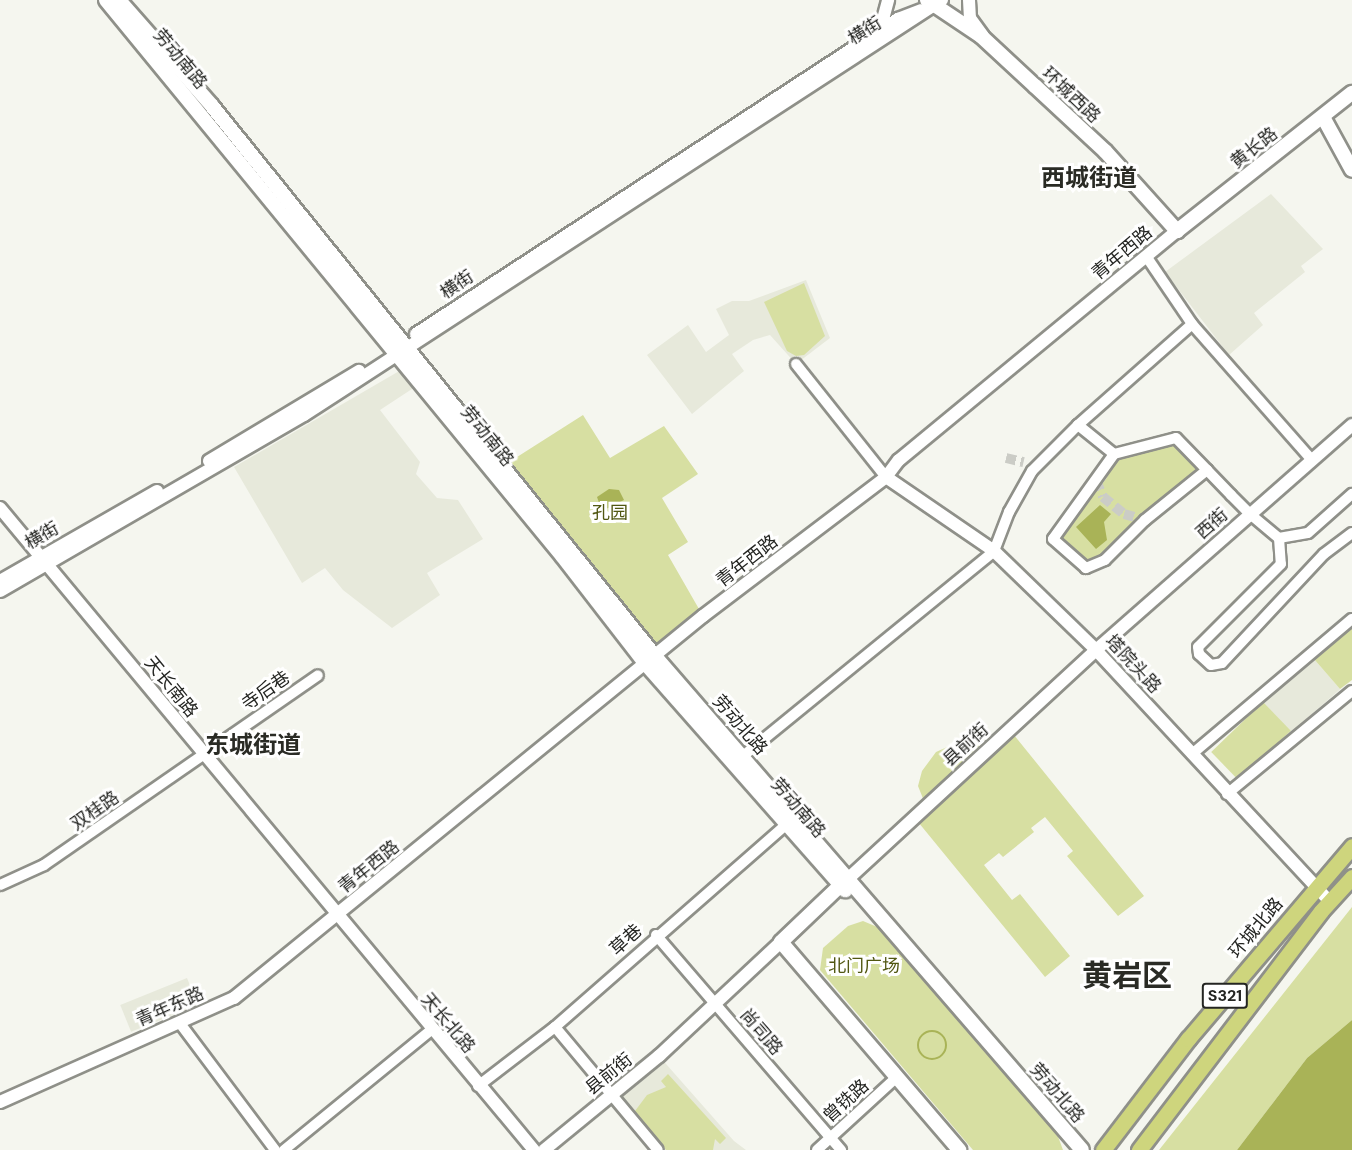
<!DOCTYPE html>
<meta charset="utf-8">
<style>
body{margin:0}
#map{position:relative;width:1352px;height:1150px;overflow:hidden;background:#f5f6ef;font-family:"DM Sans","Noto Sans SC",sans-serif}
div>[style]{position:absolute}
.built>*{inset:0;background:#e7e9db;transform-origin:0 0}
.green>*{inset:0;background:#d7dfa2;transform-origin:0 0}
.water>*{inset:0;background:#a9b357}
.stream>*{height:2px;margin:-1px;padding:0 1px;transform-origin:1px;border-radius:1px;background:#a9b357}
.stream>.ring{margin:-1px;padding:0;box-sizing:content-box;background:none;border:2px solid #a9b357;border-radius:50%}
.minor-tunnel>*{height:10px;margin-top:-5px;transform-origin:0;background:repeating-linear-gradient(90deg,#cbccc6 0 10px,transparent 0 15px)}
.roads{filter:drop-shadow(2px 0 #8f9089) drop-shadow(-2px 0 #8f9089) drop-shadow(0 2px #8f9089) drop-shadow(0 -2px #8f9089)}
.minor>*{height:10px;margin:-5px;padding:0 5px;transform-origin:5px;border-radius:5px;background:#fff}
.tertiary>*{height:12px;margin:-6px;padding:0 6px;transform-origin:6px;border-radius:6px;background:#fff}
.secondary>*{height:14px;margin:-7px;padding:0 7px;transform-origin:7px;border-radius:7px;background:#fff}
.primary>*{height:15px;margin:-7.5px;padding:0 7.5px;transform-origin:7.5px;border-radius:7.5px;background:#ced57d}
span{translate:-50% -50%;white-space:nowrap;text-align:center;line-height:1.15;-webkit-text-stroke:6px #fff;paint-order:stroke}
.shield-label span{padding:2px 4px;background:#fff;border:2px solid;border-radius:4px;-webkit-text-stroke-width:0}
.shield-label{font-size:16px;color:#242522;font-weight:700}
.street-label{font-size:18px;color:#242522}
.park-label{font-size:18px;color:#515712}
.district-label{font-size:24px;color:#2a2b25;font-weight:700}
.town-label{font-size:30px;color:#2a2b25;font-weight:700}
</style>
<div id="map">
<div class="built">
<i style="clip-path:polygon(1271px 194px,1323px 249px,1301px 266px,1305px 272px,1254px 313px,1263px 325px,1229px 355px,1165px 272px)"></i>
<i style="clip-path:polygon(806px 280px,830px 338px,796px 364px,770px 335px,753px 340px,732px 354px,744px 371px,692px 414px,647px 355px,688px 325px,706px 352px,729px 335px,716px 309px,732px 301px,749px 301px)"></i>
<i style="clip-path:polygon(401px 370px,415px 387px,380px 410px,420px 462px,416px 474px,437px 498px,458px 500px,483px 539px,427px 573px,440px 595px,392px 628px,343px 590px,325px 568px,302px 583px,234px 467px)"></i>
<i style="left:1314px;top:659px;width:40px;height:67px;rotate:49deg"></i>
<i style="left:187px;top:978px;width:29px;height:72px;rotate:68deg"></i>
<i style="clip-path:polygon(659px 1056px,734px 1141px,746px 1150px,658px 1150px,610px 1096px)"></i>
</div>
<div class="green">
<i style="clip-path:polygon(804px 283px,825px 336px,804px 355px,796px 356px,787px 351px,764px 302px)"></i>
<i style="clip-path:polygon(583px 415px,610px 458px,664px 426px,698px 474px,662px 498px,688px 542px,668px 555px,703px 616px,654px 655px,503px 466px)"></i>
<i style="clip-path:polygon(1175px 442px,1199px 472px,1161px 500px,1104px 553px,1088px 561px,1060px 537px,1106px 479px,1117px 458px)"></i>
<i style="clip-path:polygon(1352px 628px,1352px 680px,1340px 689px,1314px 659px)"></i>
<i style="left:1263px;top:702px;width:40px;height:72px;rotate:46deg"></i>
<i style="clip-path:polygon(1010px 730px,1144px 896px,1118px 916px,1067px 856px,1073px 851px,1045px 817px,1031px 828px,1034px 832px,1003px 857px,999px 853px,984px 865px,1012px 900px,1020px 894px,1070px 956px,1045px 977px,914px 817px,926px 806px,918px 786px,922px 771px,936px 752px,967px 738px,990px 748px)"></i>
<i style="clip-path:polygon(1352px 907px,1352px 1020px,1307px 1058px,1237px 1150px,1159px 1150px)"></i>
<i style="clip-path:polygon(863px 921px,882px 929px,1056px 1131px,1063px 1150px,973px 1150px,820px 970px,823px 948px,848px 926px)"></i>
<i style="clip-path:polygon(668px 1074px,726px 1138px,720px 1144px,715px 1139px,713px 1150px,666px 1150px,639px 1119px,635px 1111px,647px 1095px,666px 1087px,661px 1081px)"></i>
</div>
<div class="water">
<i style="clip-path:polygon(609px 489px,619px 490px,624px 500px,602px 511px,597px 497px)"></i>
<i style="clip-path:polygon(1100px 505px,1111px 514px,1104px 522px,1107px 540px,1096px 549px,1076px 527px)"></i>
<i style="clip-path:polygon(1352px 1020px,1352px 1150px,1237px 1150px,1307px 1058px)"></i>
</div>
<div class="stream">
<i class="ring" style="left:918px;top:1031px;width:26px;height:26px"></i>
</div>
<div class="minor-tunnel">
<i style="left:1006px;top:458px;width:18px;rotate:13deg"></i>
<i style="left:1096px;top:481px;width:17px;rotate:66deg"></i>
<i style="left:1103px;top:497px;width:27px;rotate:39deg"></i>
<i style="left:1124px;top:514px;width:22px;rotate:16deg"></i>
</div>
<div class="roads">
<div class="minor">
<i style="left:1146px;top:256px;width:82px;rotate:55.9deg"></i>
<i style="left:1192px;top:324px;width:181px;rotate:48.6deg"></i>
<i style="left:796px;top:364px;width:144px;rotate:51.5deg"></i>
<i style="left:1078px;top:425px;width:46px;rotate:38.9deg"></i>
<i style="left:1207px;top:470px;width:80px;rotate:141.1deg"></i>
<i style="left:1145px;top:520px;width:57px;rotate:135deg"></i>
<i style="left:1105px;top:560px;width:21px;rotate:157deg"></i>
<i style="left:1086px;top:568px;width:44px;rotate:-138.7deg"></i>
<i style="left:1053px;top:539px;width:105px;rotate:-54.3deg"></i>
<i style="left:1114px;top:454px;width:64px;rotate:-14.5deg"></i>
<i style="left:1176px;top:438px;width:45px;rotate:45.9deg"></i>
<i style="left:1207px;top:470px;width:35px;rotate:46deg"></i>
<i style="left:1231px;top:495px;width:27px;rotate:45deg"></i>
<i style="left:1250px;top:514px;width:38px;rotate:40deg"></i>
<i style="left:1279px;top:538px;width:26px;rotate:86deg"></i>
<i style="left:1281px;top:564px;width:117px;rotate:135deg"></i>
<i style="left:1198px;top:647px;width:7px;rotate:82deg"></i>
<i style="left:1199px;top:654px;width:16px;rotate:43deg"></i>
<i style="left:1211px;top:665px;width:11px;rotate:-10deg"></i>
<i style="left:1222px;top:663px;width:149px;rotate:-46.9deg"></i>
<i style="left:1324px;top:554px;width:35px;rotate:-37deg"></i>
<i style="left:1279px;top:538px;width:29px;rotate:-10deg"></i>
<i style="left:1308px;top:533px;width:59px;rotate:-41.6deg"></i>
<i style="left:1192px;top:754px;width:209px;rotate:-40.2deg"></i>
<i style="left:743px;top:756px;width:324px;rotate:-39.2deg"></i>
<i style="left:994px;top:551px;width:42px;rotate:-69deg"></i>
<i style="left:1009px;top:512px;width:47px;rotate:-60.7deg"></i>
<i style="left:1032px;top:471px;width:65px;rotate:-45deg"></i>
<i style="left:1078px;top:425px;width:152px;rotate:-41.5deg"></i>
<i style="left:1227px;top:794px;width:162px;rotate:-39.5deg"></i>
<i style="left:0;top:885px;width:48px;rotate:-24.4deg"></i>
<i style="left:44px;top:865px;width:333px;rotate:-34.7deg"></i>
<i style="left:656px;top:935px;width:284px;rotate:49.3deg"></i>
<i style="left:179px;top:1022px;width:160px;rotate:53.1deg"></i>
<i style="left:555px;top:1027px;width:160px;rotate:50.1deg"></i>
<i style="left:478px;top:1086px;width:97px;rotate:-37.5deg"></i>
<i style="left:555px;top:1027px;width:313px;rotate:-41.2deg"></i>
<i style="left:284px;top:1150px;width:190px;rotate:-39.2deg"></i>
<i style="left:817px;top:1150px;width:108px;rotate:-42.4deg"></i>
</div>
<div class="tertiary">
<i style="left:969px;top:0;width:18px;rotate:87deg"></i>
<i style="left:970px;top:18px;width:22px;rotate:54deg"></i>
<i style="left:875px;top:30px;width:10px;rotate:-45deg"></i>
<i style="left:882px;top:23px;width:24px;rotate:-75deg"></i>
<i style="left:416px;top:334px;width:576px;rotate:-33.17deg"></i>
<i style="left:898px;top:19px;width:25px;rotate:-21deg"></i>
<i style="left:209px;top:461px;width:175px;rotate:-31deg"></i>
<i style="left:886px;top:477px;width:131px;rotate:34.4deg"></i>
<i style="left:994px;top:551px;width:142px;rotate:44.1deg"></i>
<i style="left:1096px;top:650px;width:344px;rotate:47.1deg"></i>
<i style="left:0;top:508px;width:835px;rotate:50.25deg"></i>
<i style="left:0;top:581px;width:181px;rotate:-29.8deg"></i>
<i style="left:0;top:591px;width:351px;rotate:-30.1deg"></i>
<i style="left:304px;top:415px;width:761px;rotate:-33.04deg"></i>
<i style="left:850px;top:877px;width:335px;rotate:-42.7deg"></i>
<i style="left:1096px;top:650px;width:341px;rotate:-41.3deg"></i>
<i style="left:0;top:1102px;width:256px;rotate:-24deg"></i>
<i style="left:234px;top:998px;width:605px;rotate:-39.16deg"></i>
<i style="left:703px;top:616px;width:230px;rotate:-37.2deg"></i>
<i style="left:886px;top:477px;width:21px;rotate:-53deg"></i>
<i style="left:899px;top:460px;width:360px;rotate:-39.5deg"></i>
<i style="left:544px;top:1150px;width:149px;rotate:-39.3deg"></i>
<i style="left:659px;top:1056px;width:167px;rotate:-43.1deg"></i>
</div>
<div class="secondary">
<i style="left:106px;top:0;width:720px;rotate:50.63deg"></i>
<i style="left:563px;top:557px;width:134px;rotate:52.3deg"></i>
<i style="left:645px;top:663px;width:303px;rotate:48.6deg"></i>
<i style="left:119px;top:0;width:141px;rotate:48.7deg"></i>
<i style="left:212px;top:106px;width:705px;rotate:51.16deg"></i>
<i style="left:654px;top:655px;width:654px;rotate:49.15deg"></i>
<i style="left:927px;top:0;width:65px;rotate:33.7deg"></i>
<i style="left:981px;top:36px;width:74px;rotate:42.8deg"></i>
<i style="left:1035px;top:86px;width:96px;rotate:42.9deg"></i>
<i style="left:1105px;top:151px;width:108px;rotate:48deg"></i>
<i style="left:1177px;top:231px;width:223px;rotate:-38.3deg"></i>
<i style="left:1323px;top:117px;width:60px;rotate:61.3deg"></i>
<i style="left:846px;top:880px;width:90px;rotate:136.4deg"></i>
<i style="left:781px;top:942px;width:274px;rotate:49.4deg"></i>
</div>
<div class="primary">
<i style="left:1103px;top:1150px;width:140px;rotate:-52.6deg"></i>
<i style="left:1188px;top:1039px;width:253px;rotate:-49.6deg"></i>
<i style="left:1139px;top:1150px;width:300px;rotate:-52.7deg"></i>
<i style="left:1321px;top:911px;width:46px;rotate:-47.6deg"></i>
</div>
</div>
<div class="shield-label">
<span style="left:1225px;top:996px">S321</span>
</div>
<div class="street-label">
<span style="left:865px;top:31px;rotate:-32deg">横街</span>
<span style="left:180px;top:59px;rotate:50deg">劳动南路</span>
<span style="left:1071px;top:95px;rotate:43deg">环城西路</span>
<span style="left:1254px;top:148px;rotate:-38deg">黄长路</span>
<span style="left:1122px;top:253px;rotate:-40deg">青年西路</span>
<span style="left:457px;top:285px;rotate:-34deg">横街</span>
<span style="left:487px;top:436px;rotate:51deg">劳动南路</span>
<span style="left:1212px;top:524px;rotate:-41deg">西街</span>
<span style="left:42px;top:536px;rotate:-30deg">横街</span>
<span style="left:747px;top:561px;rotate:-38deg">青年西路</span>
<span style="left:1133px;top:664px;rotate:47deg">塔院头路</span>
<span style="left:171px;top:687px;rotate:51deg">天长南路</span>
<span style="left:266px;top:691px;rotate:-35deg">寺后巷</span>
<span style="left:740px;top:725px;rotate:49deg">劳动北路</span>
<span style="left:966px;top:745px;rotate:-42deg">县前街</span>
<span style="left:798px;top:808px;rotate:49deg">劳动南路</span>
<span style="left:95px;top:811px;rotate:-35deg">双桂路</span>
<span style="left:369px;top:867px;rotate:-39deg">青年西路</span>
<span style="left:1256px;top:928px;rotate:-50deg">环城北路</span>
<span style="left:626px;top:940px;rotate:-42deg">草巷</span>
<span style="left:170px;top:1007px;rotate:-24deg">青年东路</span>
<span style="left:448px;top:1023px;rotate:50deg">天长北路</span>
<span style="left:761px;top:1032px;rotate:49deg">尚司路</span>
<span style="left:609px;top:1074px;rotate:-39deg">县前街</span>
<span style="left:1057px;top:1093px;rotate:49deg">劳动北路</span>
<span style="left:846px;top:1101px;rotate:-42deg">曾铣路</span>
</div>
<div class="park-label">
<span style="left:610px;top:513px">孔园</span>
<span style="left:864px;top:966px">北门广场</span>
</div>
<div class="district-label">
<span style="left:1089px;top:178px">西城街道</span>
<span style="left:253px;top:745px">东城街道</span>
</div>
<div class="town-label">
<span style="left:1127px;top:976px">黄岩区</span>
</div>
</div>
